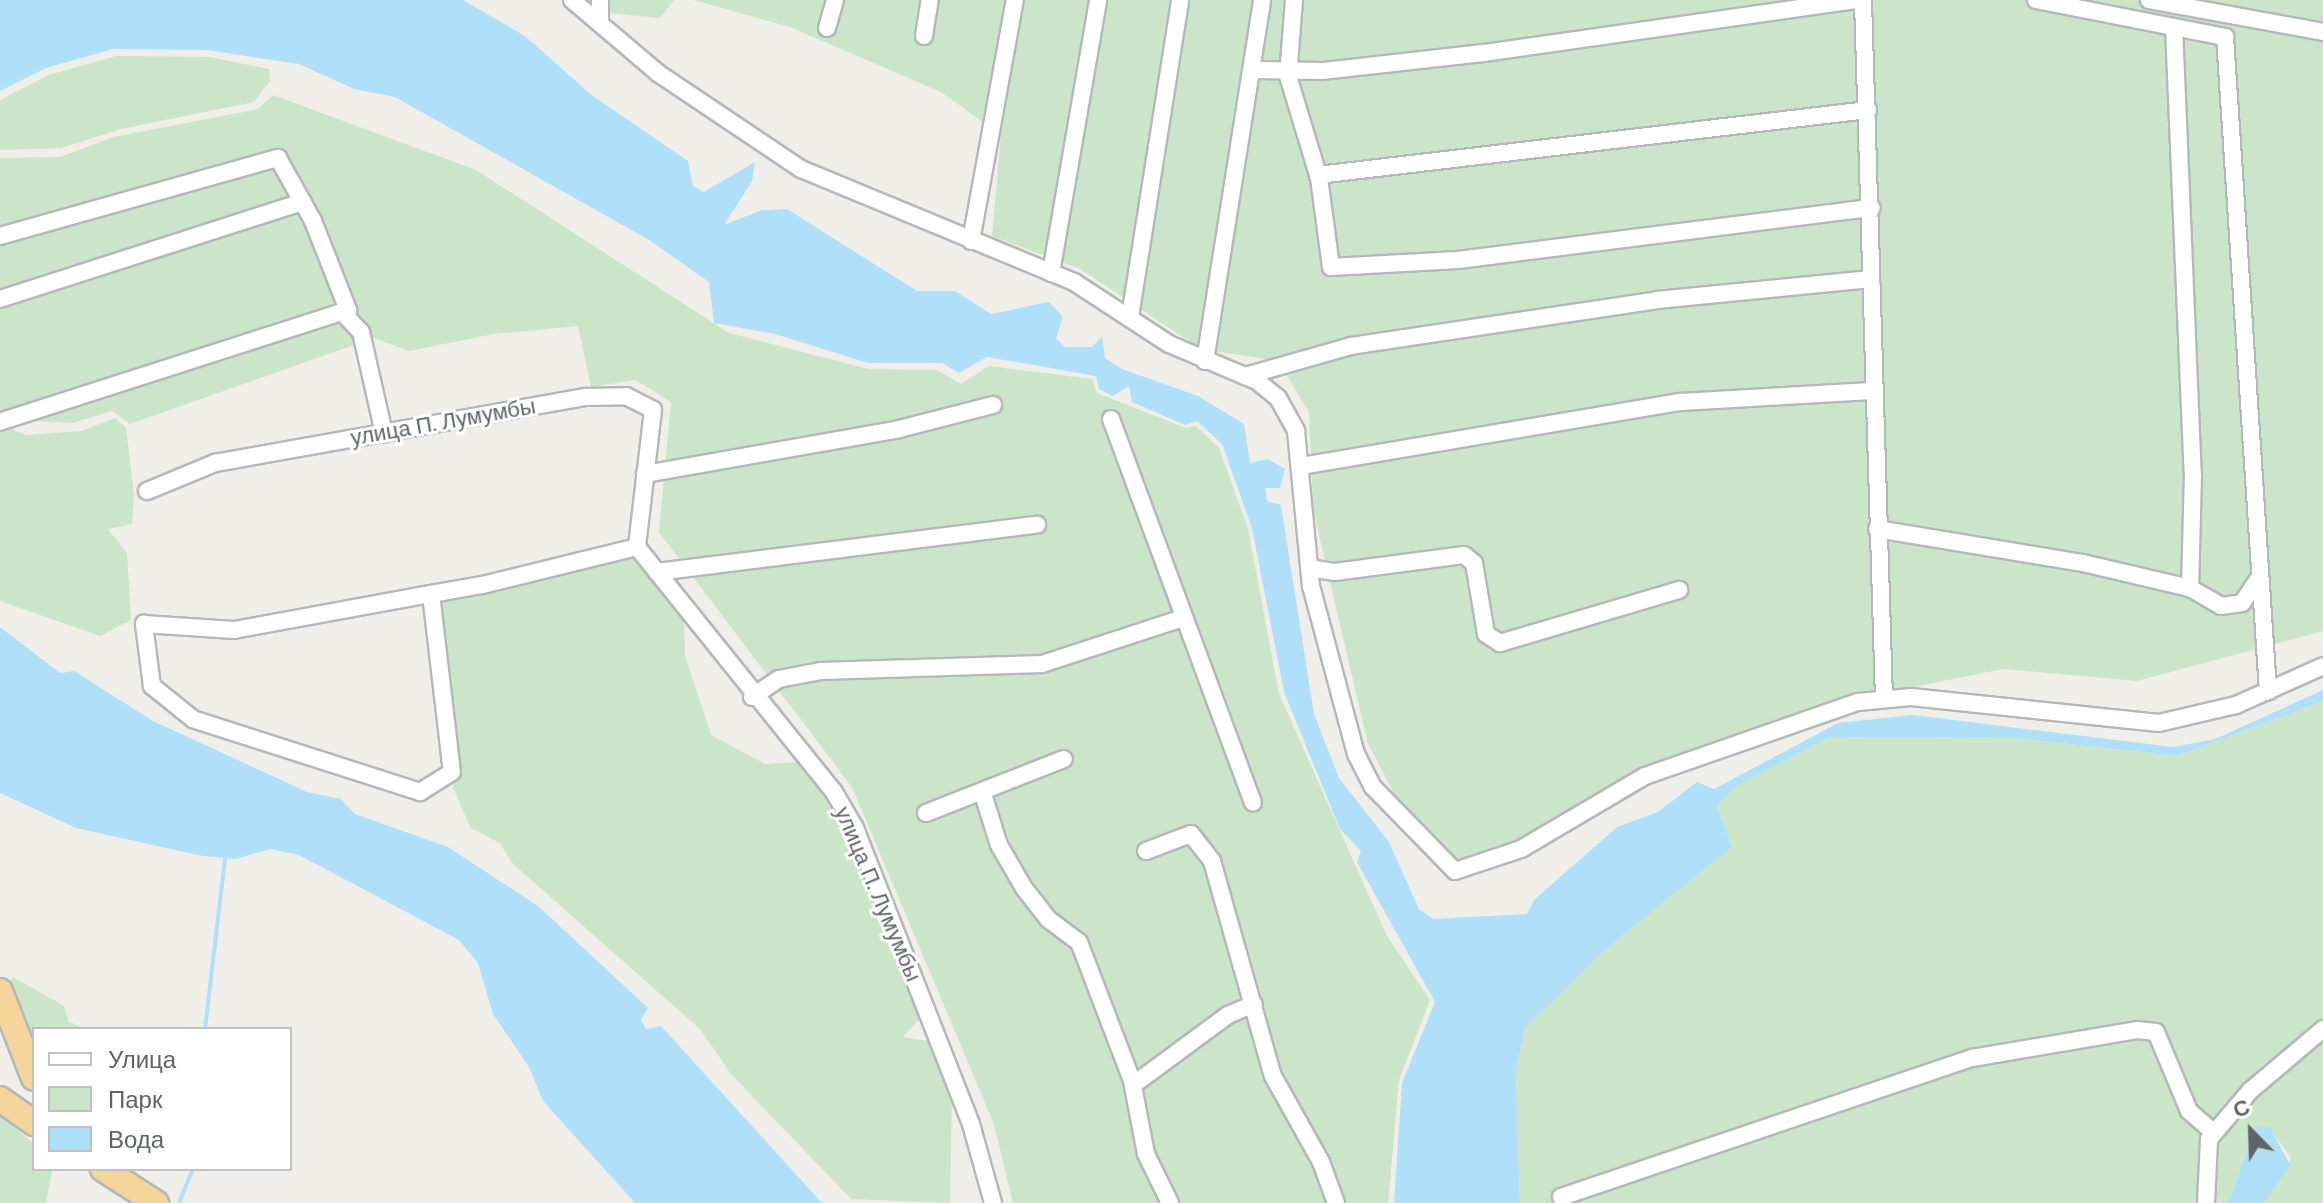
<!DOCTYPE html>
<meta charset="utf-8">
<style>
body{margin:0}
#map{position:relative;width:2323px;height:1203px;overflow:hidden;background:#f0eee8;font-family:"DM Sans",sans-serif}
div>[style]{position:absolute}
.green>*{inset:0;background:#cae5c7}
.water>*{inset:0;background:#b0e0f9}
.stream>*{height:4px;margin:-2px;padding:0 2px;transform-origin:2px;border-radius:2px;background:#b0e0f9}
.roads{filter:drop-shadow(2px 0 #b5b8bb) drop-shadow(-2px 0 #b5b8bb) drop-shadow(0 2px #b5b8bb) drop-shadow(0 -2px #b5b8bb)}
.minor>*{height:16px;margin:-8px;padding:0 8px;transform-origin:8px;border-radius:8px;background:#fff}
.highway>*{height:24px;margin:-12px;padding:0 12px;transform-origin:12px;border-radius:12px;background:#f5d59a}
span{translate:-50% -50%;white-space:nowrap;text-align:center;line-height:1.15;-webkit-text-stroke:6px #fff;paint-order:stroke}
.street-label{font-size:22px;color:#5f6467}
.legend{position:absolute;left:32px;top:1027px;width:260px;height:144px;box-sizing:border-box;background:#fff;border:2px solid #bfc1c2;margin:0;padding:10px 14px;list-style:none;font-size:24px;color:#5f6467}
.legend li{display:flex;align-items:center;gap:16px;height:40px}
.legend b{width:40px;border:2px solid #bfc1c2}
.north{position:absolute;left:2211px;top:1091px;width:80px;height:80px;-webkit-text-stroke:6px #fff;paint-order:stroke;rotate:337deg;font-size:22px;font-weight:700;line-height:32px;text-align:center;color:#5f6467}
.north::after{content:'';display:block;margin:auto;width:28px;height:36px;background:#5f6467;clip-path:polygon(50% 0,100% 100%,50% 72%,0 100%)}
</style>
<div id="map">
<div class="green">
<i style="clip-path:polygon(593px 0,674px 0,660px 18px,610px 13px)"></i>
<i style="clip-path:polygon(694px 0,2323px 0,2323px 631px,2137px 681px,2003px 669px,1824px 705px,1671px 761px,1503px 855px,1465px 861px,1446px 853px,1394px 793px,1368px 744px,1313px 509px,1309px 412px,1278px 361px,1201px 349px,1080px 269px,992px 236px,1001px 135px,941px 92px,790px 27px)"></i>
<i style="clip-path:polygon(116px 56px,209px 57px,269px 69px,270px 81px,254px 102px,121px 129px,61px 148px,0 150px,0 100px,49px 75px)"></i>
<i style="clip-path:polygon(273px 95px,476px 170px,729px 333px,868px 369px,937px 370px,961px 384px,989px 366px,1092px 379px,1097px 393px,1186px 428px,1196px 426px,1219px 448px,1248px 529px,1279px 694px,1387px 936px,1430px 1000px,1399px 1080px,1388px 1203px,1013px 1203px,994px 1124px,852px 787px,659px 532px,671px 402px,636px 380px,591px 387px,578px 326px,494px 334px,409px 351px,374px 338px,130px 424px,112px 411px,73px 423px,7px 420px,0 408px,0 158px,60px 157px,114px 137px,258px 109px)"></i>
<i style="clip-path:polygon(115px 418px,126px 428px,134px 495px,132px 524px,108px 529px,127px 553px,131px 620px,100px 636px,0 601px,0 424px,26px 435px,82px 431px)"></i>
<i style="clip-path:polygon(625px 557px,643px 561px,684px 613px,685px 656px,711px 735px,765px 764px,799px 762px,830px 793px,852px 830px,923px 1015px,903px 1037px,934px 1042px,952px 1090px,950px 1203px,851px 1199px,731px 1074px,700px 1029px,512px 863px,500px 843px,471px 828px,453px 788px,435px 601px)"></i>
<i style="clip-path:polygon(2323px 701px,2323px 1203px,2264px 1203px,2291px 1158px,2269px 1127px,2256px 1127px,2228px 1203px,1520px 1203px,1516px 1071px,1525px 1028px,1600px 954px,1732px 847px,1717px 805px,1734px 787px,1830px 737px,2015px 738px,2177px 756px)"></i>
<i style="clip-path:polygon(13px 977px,64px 1006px,69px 1022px,85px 1029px,34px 1029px,34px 1049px,27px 1018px,8px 984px)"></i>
<i style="clip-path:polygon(0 1115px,34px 1144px,34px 1169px,52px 1171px,46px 1203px,0 1203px)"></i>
</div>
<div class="water">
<i style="clip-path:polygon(0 0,463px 0,525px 36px,590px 94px,688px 161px,693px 186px,704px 192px,755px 162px,752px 181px,724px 225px,762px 210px,787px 209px,917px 291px,955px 291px,991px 314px,1049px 302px,1063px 317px,1056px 338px,1065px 347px,1092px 347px,1102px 336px,1105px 358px,1122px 369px,1198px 396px,1244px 424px,1250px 463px,1268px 459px,1285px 469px,1280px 488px,1266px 488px,1267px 501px,1281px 505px,1314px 714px,1339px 778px,1389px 842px,1419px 909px,1433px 919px,1527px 914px,1534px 900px,1617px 827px,1658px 812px,1697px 782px,1714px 789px,1838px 723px,1913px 715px,2173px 747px,2215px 739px,2323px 690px,2323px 701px,2177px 756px,2015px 738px,1830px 737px,1735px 787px,1717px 805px,1732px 847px,1600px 954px,1525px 1028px,1516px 1071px,1520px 1203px,1394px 1203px,1402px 1083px,1435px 1002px,1357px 862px,1361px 851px,1340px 829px,1284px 692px,1252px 528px,1222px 444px,1197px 421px,1185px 425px,1132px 402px,1129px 386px,1113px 396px,1099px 389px,1096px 376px,987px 357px,959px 373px,942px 363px,868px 363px,775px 334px,714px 323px,709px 282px,649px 240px,395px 97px,354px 89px,299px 64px,207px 50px,113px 49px,46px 68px,0 91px)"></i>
<i style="clip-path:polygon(0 627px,60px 673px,74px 671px,153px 721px,307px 792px,341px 799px,355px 814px,448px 847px,538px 906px,648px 1008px,641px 1020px,646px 1029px,661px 1026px,822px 1203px,635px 1203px,543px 1101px,529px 1067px,493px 1014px,478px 963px,459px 940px,299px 855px,270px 849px,236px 859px,203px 856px,76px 828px,0 793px)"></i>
<i style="clip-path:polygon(2256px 1127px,2270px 1127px,2290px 1165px,2264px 1203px,2228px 1203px)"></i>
</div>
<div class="stream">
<i style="left:205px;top:1029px;width:172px;rotate:-83.3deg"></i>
<i style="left:179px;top:1203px;width:37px;rotate:-68deg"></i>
</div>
<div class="roads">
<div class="minor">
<i style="left:572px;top:0;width:113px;rotate:40.3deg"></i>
<i style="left:658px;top:73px;width:172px;rotate:33.9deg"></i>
<i style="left:801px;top:169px;width:295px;rotate:22.5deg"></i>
<i style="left:1074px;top:282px;width:113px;rotate:33.1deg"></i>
<i style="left:1169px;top:344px;width:95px;rotate:22.8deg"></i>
<i style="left:1257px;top:381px;width:27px;rotate:39deg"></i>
<i style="left:1278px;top:398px;width:38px;rotate:61deg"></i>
<i style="left:1296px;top:431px;width:156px;rotate:84.5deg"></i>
<i style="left:1311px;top:586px;width:174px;rotate:75deg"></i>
<i style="left:1356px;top:754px;width:37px;rotate:63deg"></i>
<i style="left:1373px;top:787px;width:117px;rotate:45.7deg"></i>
<i style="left:1455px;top:871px;width:70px;rotate:-18.4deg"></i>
<i style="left:1521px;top:849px;width:144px;rotate:-30.5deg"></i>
<i style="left:1645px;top:776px;width:225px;rotate:-19.2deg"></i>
<i style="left:1858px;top:702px;width:53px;rotate:-5.4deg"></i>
<i style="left:1911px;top:697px;width:249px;rotate:6deg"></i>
<i style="left:2159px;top:723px;width:79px;rotate:-13.2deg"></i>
<i style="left:2236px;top:705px;width:95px;rotate:-24.1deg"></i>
<i style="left:600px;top:0;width:20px;rotate:90deg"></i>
<i style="left:1294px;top:0;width:76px;rotate:94.5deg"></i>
<i style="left:1288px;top:76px;width:107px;rotate:73.1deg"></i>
<i style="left:1319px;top:178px;width:90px;rotate:82.3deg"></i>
<i style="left:1331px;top:267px;width:127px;rotate:-3.2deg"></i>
<i style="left:1458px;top:260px;width:417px;rotate:-7.2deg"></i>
<i style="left:1863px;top:0;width:698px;rotate:88.28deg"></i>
<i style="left:2036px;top:0;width:193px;rotate:11.1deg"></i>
<i style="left:2225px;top:37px;width:656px;rotate:86.24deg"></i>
<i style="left:2149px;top:0;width:177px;rotate:10.4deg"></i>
<i style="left:2174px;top:27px;width:447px;rotate:87.6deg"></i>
<i style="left:2193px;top:474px;width:114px;rotate:91.5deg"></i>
<i style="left:827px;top:28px;width:29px;rotate:-74deg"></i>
<i style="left:924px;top:36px;width:36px;rotate:-81deg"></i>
<i style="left:1253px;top:70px;width:70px;rotate:0.8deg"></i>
<i style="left:1323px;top:71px;width:162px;rotate:-6.4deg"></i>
<i style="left:1484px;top:53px;width:376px;rotate:-8.1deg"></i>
<i style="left:1318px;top:175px;width:554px;rotate:-6.74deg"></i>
<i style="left:0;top:236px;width:289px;rotate:-15.7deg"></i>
<i style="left:278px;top:158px;width:72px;rotate:60.9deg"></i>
<i style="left:313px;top:221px;width:96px;rotate:68.5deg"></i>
<i style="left:348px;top:310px;width:366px;rotate:162.2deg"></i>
<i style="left:971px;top:241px;width:245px;rotate:-79.7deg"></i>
<i style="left:1051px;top:273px;width:277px;rotate:-80.2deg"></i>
<i style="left:0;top:299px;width:318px;rotate:-17.8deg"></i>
<i style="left:344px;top:314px;width:25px;rotate:47deg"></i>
<i style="left:361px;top:332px;width:104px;rotate:77.2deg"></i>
<i style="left:1130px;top:317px;width:321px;rotate:-81deg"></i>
<i style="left:1205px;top:361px;width:365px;rotate:-81deg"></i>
<i style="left:1245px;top:376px;width:110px;rotate:-15.8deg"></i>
<i style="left:1351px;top:346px;width:309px;rotate:-8.5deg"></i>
<i style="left:1657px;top:300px;width:215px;rotate:-5.6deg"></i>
<i style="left:1111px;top:419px;width:409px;rotate:69.7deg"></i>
<i style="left:1301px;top:466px;width:384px;rotate:-9.6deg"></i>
<i style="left:1680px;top:402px;width:192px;rotate:-3.3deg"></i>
<i style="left:645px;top:474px;width:258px;rotate:-10deg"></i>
<i style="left:899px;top:429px;width:97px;rotate:-14.3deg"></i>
<i style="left:147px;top:491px;width:74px;rotate:-22.4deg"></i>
<i style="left:215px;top:463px;width:378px;rotate:-10.1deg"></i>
<i style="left:587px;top:397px;width:39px;rotate:-1deg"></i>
<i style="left:626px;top:396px;width:30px;rotate:27deg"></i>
<i style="left:653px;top:410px;width:138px;rotate:96.7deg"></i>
<i style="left:1877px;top:529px;width:209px;rotate:9.4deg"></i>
<i style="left:2083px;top:563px;width:110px;rotate:13.2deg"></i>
<i style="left:2190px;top:588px;width:36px;rotate:30deg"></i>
<i style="left:2221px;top:606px;width:21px;rotate:-8deg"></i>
<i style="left:2242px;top:603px;width:30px;rotate:-56deg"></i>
<i style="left:1309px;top:568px;width:26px;rotate:9deg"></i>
<i style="left:1335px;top:572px;width:130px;rotate:-7.5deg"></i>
<i style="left:1464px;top:555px;width:13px;rotate:39deg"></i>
<i style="left:1474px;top:563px;width:72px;rotate:80.4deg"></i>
<i style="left:1486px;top:634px;width:17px;rotate:33deg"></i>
<i style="left:1500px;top:643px;width:187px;rotate:-16.5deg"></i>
<i style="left:657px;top:572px;width:383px;rotate:-7.1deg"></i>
<i style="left:431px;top:594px;width:179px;rotate:83.3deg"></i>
<i style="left:452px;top:772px;width:38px;rotate:148deg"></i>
<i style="left:420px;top:792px;width:238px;rotate:-162.2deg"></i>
<i style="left:193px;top:719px;width:53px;rotate:-141.2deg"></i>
<i style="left:152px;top:686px;width:63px;rotate:-97.4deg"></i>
<i style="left:144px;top:624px;width:90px;rotate:3.8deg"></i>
<i style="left:234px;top:630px;width:200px;rotate:-10.4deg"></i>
<i style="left:431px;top:594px;width:52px;rotate:-10deg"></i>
<i style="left:482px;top:585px;width:160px;rotate:-13.8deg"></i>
<i style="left:637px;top:547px;width:314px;rotate:51.2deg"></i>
<i style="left:834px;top:792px;width:42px;rotate:59.7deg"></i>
<i style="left:855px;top:828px;width:318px;rotate:68.6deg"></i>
<i style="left:971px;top:1124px;width:82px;rotate:74.4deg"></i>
<i style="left:752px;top:697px;width:32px;rotate:-34deg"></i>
<i style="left:779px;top:679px;width:43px;rotate:-10.8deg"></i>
<i style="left:821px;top:671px;width:221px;rotate:-1.8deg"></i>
<i style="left:1042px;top:664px;width:148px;rotate:-18.1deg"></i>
<i style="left:983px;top:794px;width:53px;rotate:72.6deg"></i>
<i style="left:999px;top:845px;width:50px;rotate:59.8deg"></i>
<i style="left:1024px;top:888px;width:39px;rotate:52deg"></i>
<i style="left:1048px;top:919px;width:39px;rotate:37deg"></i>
<i style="left:1079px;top:942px;width:149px;rotate:69.1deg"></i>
<i style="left:1132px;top:1081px;width:74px;rotate:79.1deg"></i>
<i style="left:1146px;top:1154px;width:55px;rotate:63.9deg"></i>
<i style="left:926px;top:813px;width:148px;rotate:-21.4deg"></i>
<i style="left:1146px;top:851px;width:48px;rotate:-20.7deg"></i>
<i style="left:1191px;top:834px;width:34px;rotate:52deg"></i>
<i style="left:1212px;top:861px;width:223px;rotate:74.2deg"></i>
<i style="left:1273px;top:1076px;width:98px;rotate:60.8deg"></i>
<i style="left:1321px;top:1162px;width:44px;rotate:69.9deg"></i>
<i style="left:1133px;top:1085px;width:118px;rotate:-36.4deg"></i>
<i style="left:1228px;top:1015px;width:28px;rotate:-23deg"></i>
<i style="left:1561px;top:1197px;width:434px;rotate:-18.7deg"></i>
<i style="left:1972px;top:1058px;width:167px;rotate:-9.6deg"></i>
<i style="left:2137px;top:1030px;width:19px;rotate:6deg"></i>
<i style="left:2156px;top:1032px;width:86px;rotate:67.3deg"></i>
<i style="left:2189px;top:1111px;width:33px;rotate:41deg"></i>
<i style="left:2206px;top:1203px;width:64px;rotate:-87.3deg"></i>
<i style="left:2209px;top:1139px;width:63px;rotate:-49.5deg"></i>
<i style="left:2250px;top:1091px;width:96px;rotate:-40.3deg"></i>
</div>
<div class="highway">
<i style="left:0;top:991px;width:93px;rotate:68.7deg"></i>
<i style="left:0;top:1099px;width:42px;rotate:35.2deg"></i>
<i style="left:103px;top:1169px;width:63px;rotate:32.7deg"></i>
</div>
</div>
<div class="street-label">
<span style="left:443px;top:422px;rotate:-10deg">улица П. Лумумбы</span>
<span style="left:878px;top:894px;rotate:67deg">улица П. Лумумбы</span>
</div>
<ul class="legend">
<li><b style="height:10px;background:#fff"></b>Улица</li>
<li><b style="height:22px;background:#cae5c7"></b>Парк</li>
<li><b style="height:22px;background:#b0e0f9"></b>Вода</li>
</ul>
<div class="north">С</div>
</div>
